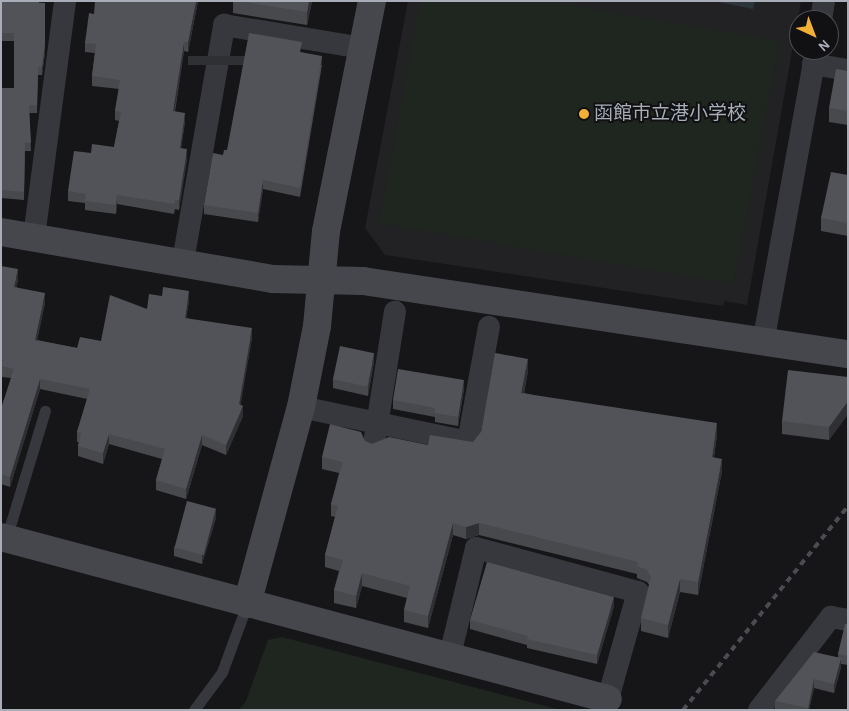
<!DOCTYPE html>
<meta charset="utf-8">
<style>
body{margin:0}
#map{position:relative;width:849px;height:711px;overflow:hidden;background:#161618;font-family:"Alegreya Sans","Noto Sans JP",sans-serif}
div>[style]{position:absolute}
.built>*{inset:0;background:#222225}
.green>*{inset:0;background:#1e261f}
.water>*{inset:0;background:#2c353b}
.lane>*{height:11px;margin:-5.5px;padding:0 5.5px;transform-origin:5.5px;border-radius:5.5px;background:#37383d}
.street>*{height:22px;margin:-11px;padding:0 11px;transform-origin:11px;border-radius:11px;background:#37383d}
.secondary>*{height:28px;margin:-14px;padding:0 14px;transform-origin:14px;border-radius:14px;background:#45474d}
.rail>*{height:4px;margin-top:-2px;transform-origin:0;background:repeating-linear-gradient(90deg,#4a4c52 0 6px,transparent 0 11px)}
.wall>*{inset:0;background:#47494d}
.shaded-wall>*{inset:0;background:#2f3033;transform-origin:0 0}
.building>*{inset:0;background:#525359;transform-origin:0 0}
.dots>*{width:14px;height:14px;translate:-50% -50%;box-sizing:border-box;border:2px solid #111113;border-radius:50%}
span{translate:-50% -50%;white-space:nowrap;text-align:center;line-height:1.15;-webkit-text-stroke:4px #111113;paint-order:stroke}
.poi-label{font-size:19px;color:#a8adb8}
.left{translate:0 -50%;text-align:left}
.frame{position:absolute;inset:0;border:2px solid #a8adb8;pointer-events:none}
.north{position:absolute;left:789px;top:10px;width:50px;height:50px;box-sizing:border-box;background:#111113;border:1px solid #4d4f55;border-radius:50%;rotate:137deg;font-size:14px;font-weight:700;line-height:20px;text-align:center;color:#a8adb8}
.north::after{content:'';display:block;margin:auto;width:18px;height:22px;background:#f0b035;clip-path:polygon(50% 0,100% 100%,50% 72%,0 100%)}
</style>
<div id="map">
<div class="built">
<i style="clip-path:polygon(408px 1px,801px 1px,747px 305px,725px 301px,723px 306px,385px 255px,365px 228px)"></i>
</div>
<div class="green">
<i style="clip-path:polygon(420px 1px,548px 1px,780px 41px,733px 284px,379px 223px)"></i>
<i style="clip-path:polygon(282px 637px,561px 710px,239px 710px,246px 701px,268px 640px)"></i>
</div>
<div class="water">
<i style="clip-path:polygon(714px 1px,755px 1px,753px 9px)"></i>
</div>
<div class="lane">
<i style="left:6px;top:539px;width:134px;rotate:-73.1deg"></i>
<i style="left:194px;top:710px;width:47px;rotate:-53.6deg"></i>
<i style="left:222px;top:672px;width:72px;rotate:-69.8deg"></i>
</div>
<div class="street">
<i style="left:821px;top:20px;width:19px;rotate:-81deg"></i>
<i style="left:813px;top:64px;width:36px;rotate:10deg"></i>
<i style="left:34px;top:237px;width:238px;rotate:-82.5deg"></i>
<i style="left:183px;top:261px;width:240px;rotate:-80.1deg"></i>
<i style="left:224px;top:25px;width:141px;rotate:9.4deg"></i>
<i style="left:763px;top:343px;width:298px;rotate:-79.7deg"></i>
<i style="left:301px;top:407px;width:171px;rotate:11.8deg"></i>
<i style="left:468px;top:442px;width:117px;rotate:-79.7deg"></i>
<i style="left:374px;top:444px;width:134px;rotate:-81deg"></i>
<i style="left:450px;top:655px;width:110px;rotate:-76.3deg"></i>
<i style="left:476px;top:548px;width:168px;rotate:15.2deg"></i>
<i style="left:638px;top:592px;width:111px;rotate:105.7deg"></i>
<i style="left:759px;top:710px;width:118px;rotate:-52.3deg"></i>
<i style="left:831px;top:617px;width:17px;rotate:10deg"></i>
</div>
<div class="secondary">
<i style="left:1px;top:232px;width:276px;rotate:9.8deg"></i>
<i style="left:273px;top:279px;width:90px;rotate:1.3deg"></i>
<i style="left:363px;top:281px;width:490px;rotate:8.6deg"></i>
<i style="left:1px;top:537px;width:628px;rotate:14.94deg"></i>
<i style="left:247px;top:604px;width:204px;rotate:-74.7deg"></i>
<i style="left:301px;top:407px;width:83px;rotate:-78.8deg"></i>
<i style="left:317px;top:326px;width:95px;rotate:-84.6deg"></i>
<i style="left:326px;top:231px;width:235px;rotate:-78.7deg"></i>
</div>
<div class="rail">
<i style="left:683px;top:710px;width:262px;rotate:-51deg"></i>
</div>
<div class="wall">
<i style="clip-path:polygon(1px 1px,45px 3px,45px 53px,42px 75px,38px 75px,37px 113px,29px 113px,31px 151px,25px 151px,24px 200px,1px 198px,1px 88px,14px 88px,14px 41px,1px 41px)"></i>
<i style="clip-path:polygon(198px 1px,188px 52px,184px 51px,175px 112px,185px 122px,181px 148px,187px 159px,179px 210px,175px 209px,174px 214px,117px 204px,116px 214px,85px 210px,85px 203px,68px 201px,68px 191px,91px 153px,114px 147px,119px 121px,115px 120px,115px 111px,119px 89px,92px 86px,92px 76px,95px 53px,85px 52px,85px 43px,94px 14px)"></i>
<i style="clip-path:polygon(233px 1px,312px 1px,307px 25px,233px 13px)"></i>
<i style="clip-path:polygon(302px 52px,322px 65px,300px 197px,263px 189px,258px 222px,204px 214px,204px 205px,223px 155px)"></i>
<i style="clip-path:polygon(848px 71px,848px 125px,829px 122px,829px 108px)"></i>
<i style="clip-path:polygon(848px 175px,848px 236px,821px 231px,821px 218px)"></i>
<i style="clip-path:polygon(1px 266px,18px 280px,16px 287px,45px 303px,37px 340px,77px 348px,101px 341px,147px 309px,189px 301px,186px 318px,252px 338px,240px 405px,243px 416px,226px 455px,202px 445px,186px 499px,156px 490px,156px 480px,162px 459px,109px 444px,103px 464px,78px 456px,78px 446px,79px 442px,77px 442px,77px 432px,87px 399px,40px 389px,10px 487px,1px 484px,1px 409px,11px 378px,2px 377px,2px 370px,1px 370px)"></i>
<i style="clip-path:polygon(374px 362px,368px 396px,333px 388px,333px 379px)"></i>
<i style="clip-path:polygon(528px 371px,524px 393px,717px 435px,714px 457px,722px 471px,698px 595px,680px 592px,668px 638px,641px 631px,641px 618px,649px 585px,647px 582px,637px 578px,637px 574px,479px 535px,466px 539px,453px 535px,428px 628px,404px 622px,404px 610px,407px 598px,362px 586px,356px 608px,334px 603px,334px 590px,339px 571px,325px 567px,325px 555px,335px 517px,331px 516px,331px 504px,339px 473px,322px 469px,322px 457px,365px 441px,372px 444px,428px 445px,473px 442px)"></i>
<i style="clip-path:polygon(848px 377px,848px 414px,829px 440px,782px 434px,782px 421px)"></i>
<i style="clip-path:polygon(464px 389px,458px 426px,435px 422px,435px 417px,393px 409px,393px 400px)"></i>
<i style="clip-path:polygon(216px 518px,202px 564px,174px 556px,174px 547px)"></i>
<i style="clip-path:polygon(614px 606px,597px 664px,527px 648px,527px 645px,470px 629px,470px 620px)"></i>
<i style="clip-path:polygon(848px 624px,848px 665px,841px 664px,841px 667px,834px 693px,814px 688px,809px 710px,775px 710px,775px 701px,838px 658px,838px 654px)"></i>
</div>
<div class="shaded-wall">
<i style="clip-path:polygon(196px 1px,198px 1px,188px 52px,188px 42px)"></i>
<i style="clip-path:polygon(309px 1px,312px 1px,307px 25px,307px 12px)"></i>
<i style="clip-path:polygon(184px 42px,184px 51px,173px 121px,173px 111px)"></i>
<i style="clip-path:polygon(45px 44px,45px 53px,42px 75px,42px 67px)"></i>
<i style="left:322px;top:56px;width:9px;height:134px;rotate:90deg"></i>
<i style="clip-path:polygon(185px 113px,185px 122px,180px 158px,180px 148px)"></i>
<i style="clip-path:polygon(187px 149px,187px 159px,179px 210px,179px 200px)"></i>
<i style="clip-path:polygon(263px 180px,263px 189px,258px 222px,258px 213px)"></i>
<i style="clip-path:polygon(117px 195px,117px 204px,116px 214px,116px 205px)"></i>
<i style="clip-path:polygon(18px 269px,18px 280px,14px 297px,14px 287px)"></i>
<i style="clip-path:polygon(189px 291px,189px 301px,185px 328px,185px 318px)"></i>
<i style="clip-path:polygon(45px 293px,45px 303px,35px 350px,35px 340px)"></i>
<i style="clip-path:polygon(252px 328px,252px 338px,239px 415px,239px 404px)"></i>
<i style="clip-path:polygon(374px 353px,374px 362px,368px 396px,368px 387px)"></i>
<i style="clip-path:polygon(528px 359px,528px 371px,521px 405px,521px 393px)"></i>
<i style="clip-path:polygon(40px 379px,40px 389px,10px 487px,10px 477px)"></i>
<i style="clip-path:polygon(464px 380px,464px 389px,458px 426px,458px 417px)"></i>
<i style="clip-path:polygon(848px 401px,848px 414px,829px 440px,829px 427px)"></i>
<i style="clip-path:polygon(243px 406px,243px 416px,226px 455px,226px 445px)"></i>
<i style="clip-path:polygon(717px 423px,717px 435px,712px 470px,712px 457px)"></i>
<i style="clip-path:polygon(109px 434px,109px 444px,103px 464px,103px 453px)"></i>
<i style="clip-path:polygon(202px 435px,202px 445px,186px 499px,186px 489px)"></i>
<i style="clip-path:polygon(722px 459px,722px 471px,698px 595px,698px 582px)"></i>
<i style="clip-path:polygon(216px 509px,216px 518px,202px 564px,202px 555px)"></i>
<i style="clip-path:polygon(453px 523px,453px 535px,428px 628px,428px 616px)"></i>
<i style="clip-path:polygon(479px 523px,479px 535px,466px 539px,466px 527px)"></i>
<i style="clip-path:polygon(362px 573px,362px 586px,356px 608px,356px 596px)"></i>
<i style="clip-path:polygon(680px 579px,680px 592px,668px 638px,668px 625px)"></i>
<i style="clip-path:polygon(614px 597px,614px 606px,597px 664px,597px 655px)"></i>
<i style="clip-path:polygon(841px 658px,841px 667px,834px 693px,834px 684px)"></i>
<i style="clip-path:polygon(814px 679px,814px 688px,809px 710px,808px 710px)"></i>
</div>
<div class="building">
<i style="clip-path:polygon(1px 1px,39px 1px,39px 3px,45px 3px,45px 44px,42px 67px,38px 67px,37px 105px,29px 105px,31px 143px,25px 142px,24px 192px,1px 190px,1px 88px,14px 88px,14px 33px,1px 33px)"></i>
<i style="clip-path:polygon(95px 1px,196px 1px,188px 42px,184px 42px,173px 111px,185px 113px,180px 148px,187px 149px,179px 200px,175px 200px,174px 204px,117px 195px,116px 205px,85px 201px,86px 194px,68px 191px,74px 151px,91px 153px,92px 144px,114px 147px,121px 112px,115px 111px,120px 80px,92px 76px,96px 44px,85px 43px,89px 13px,94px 14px)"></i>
<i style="clip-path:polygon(239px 1px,309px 1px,307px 12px)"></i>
<i style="clip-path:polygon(249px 33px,302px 42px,300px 52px,322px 56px,300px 188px,263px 180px,258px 213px,204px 205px,213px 153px,223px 155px,224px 150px,227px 150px)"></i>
<i style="clip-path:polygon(836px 69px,848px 71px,848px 111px,829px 108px)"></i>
<i style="clip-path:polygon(831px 172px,848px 175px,848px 223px,821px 218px)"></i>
<i style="clip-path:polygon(1px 266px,18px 269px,14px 287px,45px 293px,35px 340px,77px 348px,80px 337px,101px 341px,110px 295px,147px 309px,149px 294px,162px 296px,163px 287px,189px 291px,185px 318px,252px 328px,239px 404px,243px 406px,226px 445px,202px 435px,186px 489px,156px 480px,165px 449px,109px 434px,103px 453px,78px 446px,81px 433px,77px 432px,90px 389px,40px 379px,10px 477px,1px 474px,1px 409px,14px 369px,2px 366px,3px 360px,1px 359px)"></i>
<i style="left:340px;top:346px;width:35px;height:34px;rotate:12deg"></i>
<i style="clip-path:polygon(495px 353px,528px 359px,521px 393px,717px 423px,712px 457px,722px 459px,698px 582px,680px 579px,668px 625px,641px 618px,651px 577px,647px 570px,637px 566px,638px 562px,479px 523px,466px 527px,453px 523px,428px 616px,404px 610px,410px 586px,362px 573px,356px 596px,334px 590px,343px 560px,325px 555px,338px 506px,331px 504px,343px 462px,322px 457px,330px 424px,361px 432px,365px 441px,372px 444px,389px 437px,428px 445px,430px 435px,473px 442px,481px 432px)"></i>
<i style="clip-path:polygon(398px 369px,464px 380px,458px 417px,435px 413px,435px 408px,393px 400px)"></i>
<i style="clip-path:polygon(788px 370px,848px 377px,848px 401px,829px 427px,782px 421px)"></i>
<i style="left:187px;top:501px;width:30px;height:48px;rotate:15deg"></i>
<i style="clip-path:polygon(487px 562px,614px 597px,597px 655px,527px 639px,528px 636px,470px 620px)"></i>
<i style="clip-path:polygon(845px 624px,848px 624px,848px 656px,838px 654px)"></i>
<i style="clip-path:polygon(814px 652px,841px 658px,834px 684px,814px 679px,808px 708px,775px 701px)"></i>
</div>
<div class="dots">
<i style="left:584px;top:114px;background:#f0b035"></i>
</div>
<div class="poi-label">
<span class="left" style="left:594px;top:114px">函館市立港小学校</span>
</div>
<div class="frame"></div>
<div class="north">N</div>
</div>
